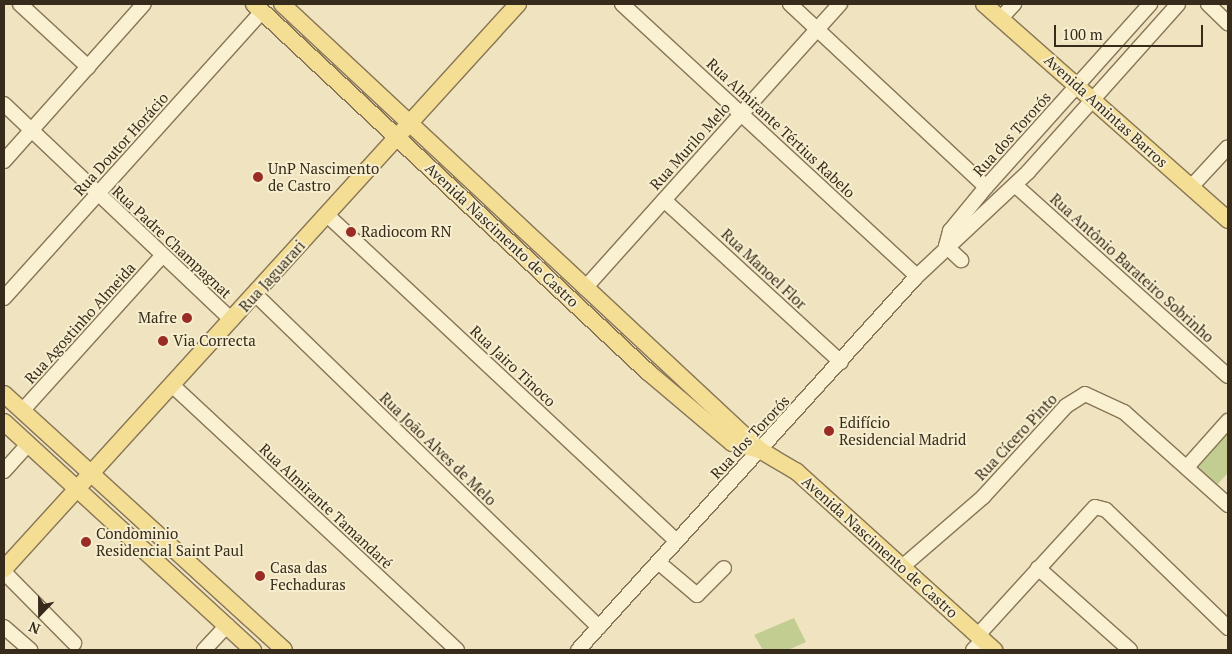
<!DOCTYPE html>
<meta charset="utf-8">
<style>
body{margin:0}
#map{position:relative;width:1232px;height:654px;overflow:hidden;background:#efe4bf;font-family:"PT Serif",serif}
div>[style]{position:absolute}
.green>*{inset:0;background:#c2cd92}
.roads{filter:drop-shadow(1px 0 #887557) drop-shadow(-1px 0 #887557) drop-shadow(0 1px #887557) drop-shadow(0 -1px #887557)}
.minor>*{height:14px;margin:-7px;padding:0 7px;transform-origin:7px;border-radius:7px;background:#faf1d2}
.major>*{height:16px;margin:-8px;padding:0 8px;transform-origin:8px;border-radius:8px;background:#f4de94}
.dots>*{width:14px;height:14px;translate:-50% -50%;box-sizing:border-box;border:2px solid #f6eece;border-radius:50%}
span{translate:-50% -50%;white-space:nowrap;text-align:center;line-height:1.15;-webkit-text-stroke:4px #f6eece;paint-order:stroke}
.street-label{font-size:15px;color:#372b1c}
.poi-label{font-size:15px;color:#372b1c}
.left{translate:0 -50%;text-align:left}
.right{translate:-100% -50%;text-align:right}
.frame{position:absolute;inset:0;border:5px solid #372b1c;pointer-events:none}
.north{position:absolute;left:15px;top:589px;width:50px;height:50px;-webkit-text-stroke:4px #f6eece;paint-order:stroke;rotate:202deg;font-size:14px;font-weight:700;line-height:20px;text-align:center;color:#372b1c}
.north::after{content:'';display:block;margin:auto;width:18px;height:22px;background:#372b1c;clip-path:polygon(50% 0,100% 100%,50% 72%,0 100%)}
.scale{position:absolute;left:1054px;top:25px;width:149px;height:22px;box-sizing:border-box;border:2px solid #372b1c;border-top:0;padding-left:6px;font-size:15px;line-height:18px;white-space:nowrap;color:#372b1c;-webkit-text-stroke:4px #f6eece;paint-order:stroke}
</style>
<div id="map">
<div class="green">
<i style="clip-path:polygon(1228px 424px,1228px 473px,1215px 487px,1190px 465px)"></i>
<i style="clip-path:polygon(794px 618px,806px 642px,788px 650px,763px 650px,754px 635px)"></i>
</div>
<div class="roads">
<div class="minor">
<i style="left:20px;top:4px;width:93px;rotate:42.8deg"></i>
<i style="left:622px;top:4px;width:401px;rotate:42.7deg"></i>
<i style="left:790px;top:4px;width:268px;rotate:43deg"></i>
<i style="left:1208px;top:4px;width:28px;rotate:44deg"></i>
<i style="left:1000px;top:19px;width:21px;rotate:-47deg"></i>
<i style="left:4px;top:104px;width:314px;rotate:43.5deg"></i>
<i style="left:4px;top:161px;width:210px;rotate:-48.3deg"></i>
<i style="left:1015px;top:185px;width:286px;rotate:41.9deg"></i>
<i style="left:1191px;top:187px;width:54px;rotate:-47.2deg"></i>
<i style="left:664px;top:200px;width:240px;rotate:42.5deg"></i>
<i style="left:327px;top:215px;width:478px;rotate:43deg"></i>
<i style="left:946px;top:246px;width:16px;rotate:-75deg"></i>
<i style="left:950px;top:231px;width:57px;rotate:-50.7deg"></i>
<i style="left:986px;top:187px;width:246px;rotate:-48.1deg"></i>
<i style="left:946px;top:246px;width:21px;rotate:43deg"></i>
<i style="left:585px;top:288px;width:382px;rotate:-48.1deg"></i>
<i style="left:255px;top:294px;width:479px;rotate:44.1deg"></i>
<i style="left:4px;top:298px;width:386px;rotate:-48deg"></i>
<i style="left:172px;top:385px;width:389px;rotate:42.9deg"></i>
<i style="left:22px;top:411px;width:209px;rotate:-47.9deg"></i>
<i style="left:1187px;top:467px;width:62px;rotate:-48.3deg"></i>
<i style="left:4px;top:471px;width:36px;rotate:-48deg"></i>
<i style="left:658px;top:562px;width:51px;rotate:40.2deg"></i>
<i style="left:697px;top:595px;width:38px;rotate:-45deg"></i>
<i style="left:902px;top:567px;width:107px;rotate:-40.8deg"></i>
<i style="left:983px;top:497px;width:123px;rotate:-47.6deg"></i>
<i style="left:1066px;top:406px;width:22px;rotate:-32deg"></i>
<i style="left:1085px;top:394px;width:43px;rotate:24.8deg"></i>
<i style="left:1124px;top:412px;width:140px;rotate:41.8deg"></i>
<i style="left:1038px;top:568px;width:123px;rotate:41.7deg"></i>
<i style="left:4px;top:572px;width:100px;rotate:45.4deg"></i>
<i style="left:4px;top:627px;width:35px;rotate:41deg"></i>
<i style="left:978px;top:635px;width:173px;rotate:-47.6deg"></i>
<i style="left:1095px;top:507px;width:11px;rotate:15deg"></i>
<i style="left:1106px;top:510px;width:170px;rotate:44deg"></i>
<i style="left:204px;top:650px;width:34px;rotate:-47deg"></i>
<i style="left:578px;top:650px;width:505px;rotate:-47.81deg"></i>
<i style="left:917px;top:276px;width:152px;rotate:-43.1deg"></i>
<i style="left:1028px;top:172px;width:225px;rotate:-48.2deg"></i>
<i style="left:973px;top:650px;width:14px;rotate:-45deg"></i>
</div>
<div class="major">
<i style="left:254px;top:4px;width:539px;rotate:43.05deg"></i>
<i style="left:648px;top:372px;width:110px;rotate:40.2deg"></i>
<i style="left:732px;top:443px;width:29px;rotate:14deg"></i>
<i style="left:760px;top:450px;width:43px;rotate:30.7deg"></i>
<i style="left:797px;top:472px;width:266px;rotate:42.1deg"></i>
<i style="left:282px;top:4px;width:654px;rotate:43.02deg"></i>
<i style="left:984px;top:4px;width:326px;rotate:41.5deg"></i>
<i style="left:4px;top:394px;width:379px;rotate:42.4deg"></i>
<i style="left:4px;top:422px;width:338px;rotate:42.5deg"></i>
<i style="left:4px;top:569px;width:764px;rotate:-47.71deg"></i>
</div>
</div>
<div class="dots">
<i style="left:258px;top:177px;background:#992c25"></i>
<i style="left:351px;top:232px;background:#992c25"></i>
<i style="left:187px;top:318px;background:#992c25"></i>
<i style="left:163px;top:341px;background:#992c25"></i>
<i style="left:829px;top:431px;background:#992c25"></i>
<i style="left:86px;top:542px;background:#992c25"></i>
<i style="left:260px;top:576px;background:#992c25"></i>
</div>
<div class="street-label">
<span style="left:1106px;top:111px;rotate:42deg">Avenida Amintas Barros</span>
<span style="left:781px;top:128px;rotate:43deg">Rua Almirante Tértius Rabelo</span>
<span style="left:1012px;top:134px;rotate:-48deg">Rua dos Tororós</span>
<span style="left:121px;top:144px;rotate:-48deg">Rua Doutor Horácio</span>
<span style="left:690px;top:146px;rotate:-48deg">Rua Murilo Melo</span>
<span style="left:502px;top:235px;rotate:43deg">Avenida Nascimento de Castro</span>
<span style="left:172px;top:242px;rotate:43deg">Rua Padre Champagnat</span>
<span style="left:1132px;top:268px;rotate:42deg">Rua Antônio Barateiro Sobrinho</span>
<span style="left:764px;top:269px;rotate:43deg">Rua Manoel Flor</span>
<span style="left:272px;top:276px;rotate:-48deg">Rua Jaguarari</span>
<span style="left:80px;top:323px;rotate:-48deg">Rua Agostinho Almeida</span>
<span style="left:513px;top:366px;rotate:43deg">Rua Jairo Tinoco</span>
<span style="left:750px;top:437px;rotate:-47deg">Rua dos Tororós</span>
<span style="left:1016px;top:437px;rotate:-47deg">Rua Cícero Pinto</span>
<span style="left:438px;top:449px;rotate:44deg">Rua João Alves de Melo</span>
<span style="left:326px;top:506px;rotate:43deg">Rua Almirante Tamandaré</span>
<span style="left:880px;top:547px;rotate:42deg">Avenida Nascimento de Castro</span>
</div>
<div class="poi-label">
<span class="left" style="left:268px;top:177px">UnP Nascimento<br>de Castro</span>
<span class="left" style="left:361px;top:232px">Radiocom RN</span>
<span class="right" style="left:177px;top:318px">Mafre</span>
<span class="left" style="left:173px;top:341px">Via Correcta</span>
<span class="left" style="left:839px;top:431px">Edifício<br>Residencial Madrid</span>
<span class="left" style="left:96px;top:542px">Condominio<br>Residencial Saint Paul</span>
<span class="left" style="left:270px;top:576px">Casa das<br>Fechaduras</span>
</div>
<div class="frame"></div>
<div class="north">N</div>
<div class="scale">100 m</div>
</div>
